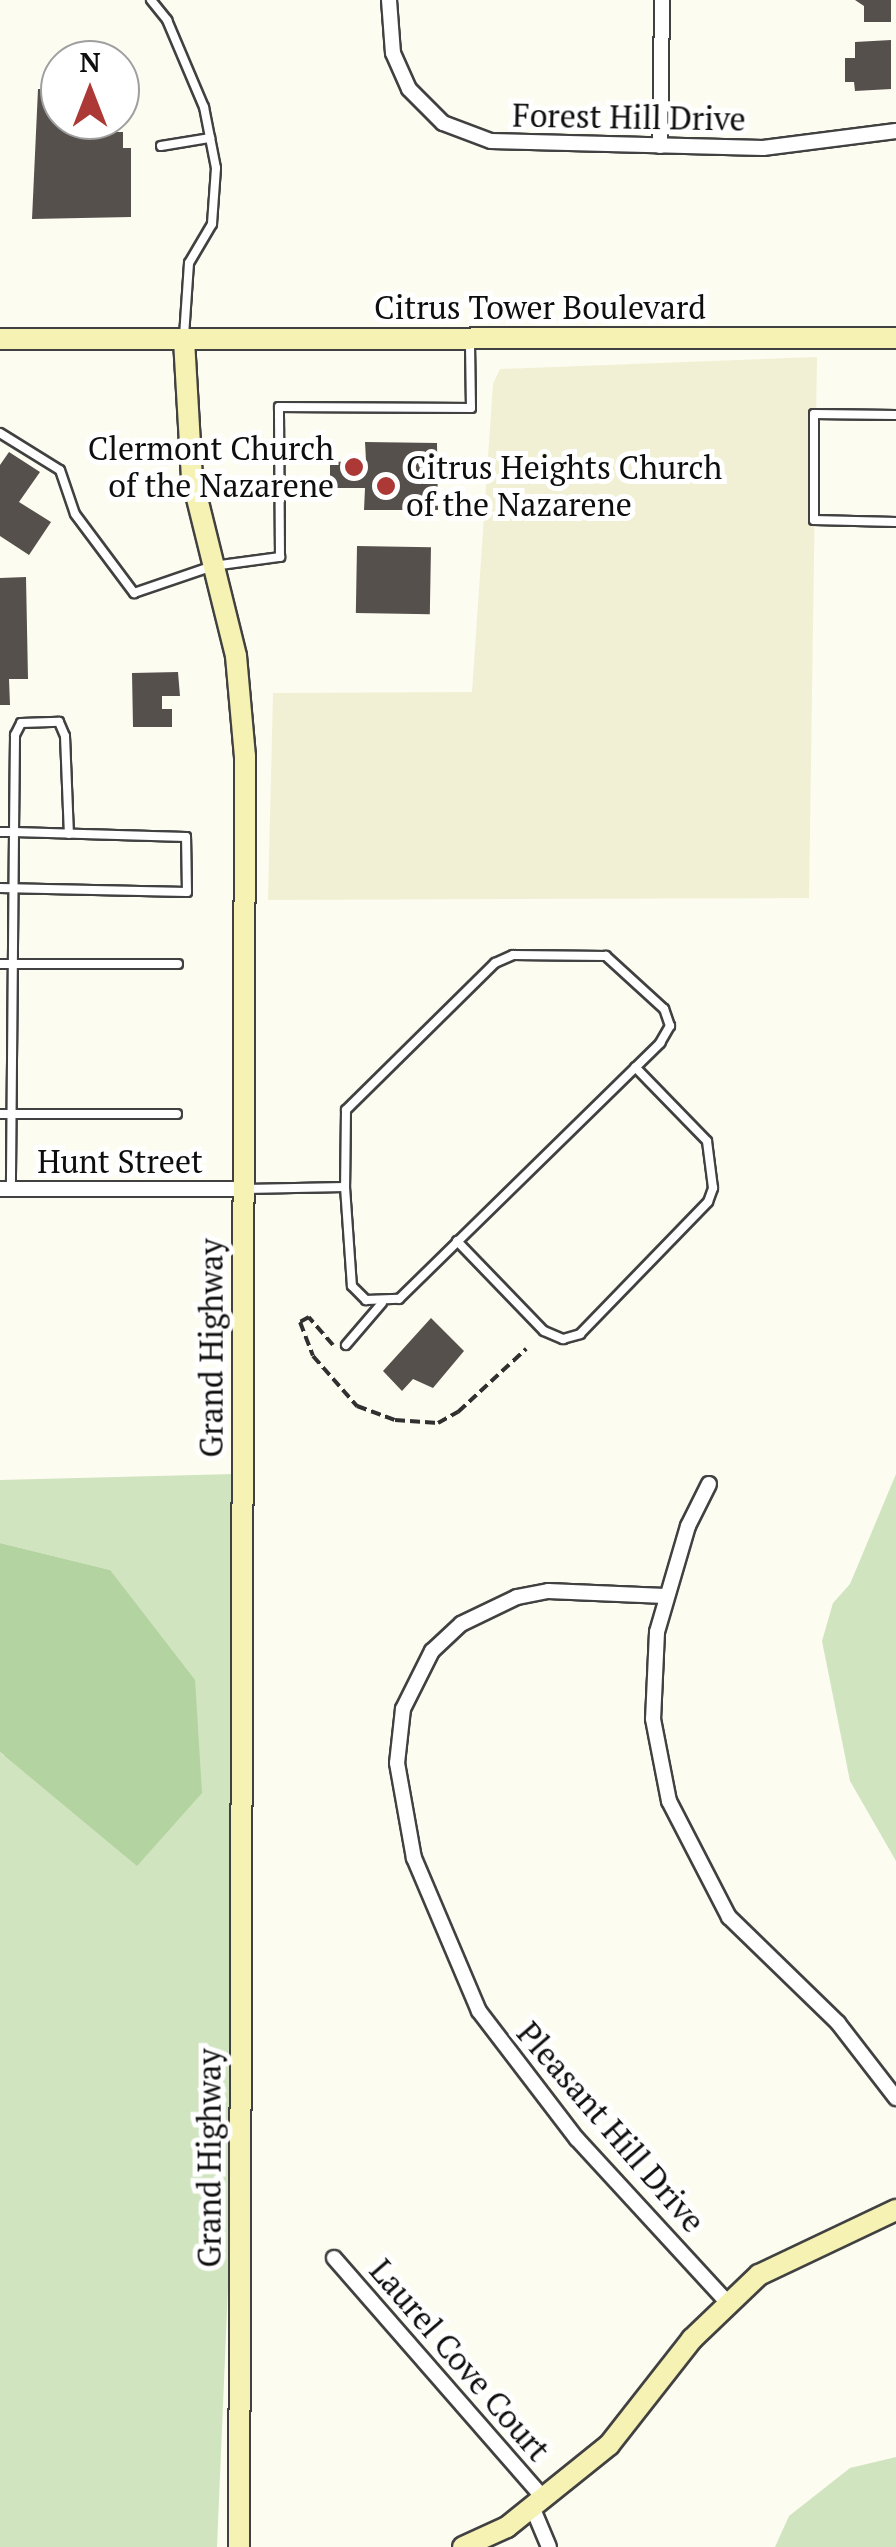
<!DOCTYPE html>
<style>
body{margin:0}
#map{position:relative;width:896px;height:2547px;overflow:hidden;background:#fdfcf1;font-family:"PT Serif",serif}
div>[style]{position:absolute}
.farmland>*{inset:0;background:#f1f0d4}
.green>*{inset:0;background:#d0e4bf}
.forest>*{inset:0;background:#b3d3a0}
.building>*{inset:0;background:#56504c;transform-origin:0 0}
.path>*{height:4px;margin-top:-2px;transform-origin:0;background:repeating-linear-gradient(90deg,#303030 0 10px,transparent 0 15px)}
.roads{filter:drop-shadow(2px 0 #414141) drop-shadow(-2px 0 #414141) drop-shadow(0 2px #414141) drop-shadow(0 -2px #414141)}
.lane>*{height:8px;margin:-4px;padding:0 4px;transform-origin:4px;border-radius:4px;background:#fff}
.street>*{height:14px;margin:-7px;padding:0 7px;transform-origin:7px;border-radius:7px;background:#fff}
.secondary>*{height:20px;margin:-10px;padding:0 10px;transform-origin:10px;border-radius:10px;background:#f5f2b4}
.dots>*{width:28px;height:28px;translate:-50% -50%;box-sizing:border-box;border:5px solid #fff;border-radius:50%}
span{translate:-50% -50%;white-space:nowrap;text-align:center;line-height:1.15;-webkit-text-stroke:10px #fff;paint-order:stroke}
.street-label{font-size:32px;color:#0e0e0e}
.poi-label{font-size:32px;color:#0e0e0e}
.right{translate:-100% -50%;text-align:right}
.left{translate:0 -50%;text-align:left}
.north{position:absolute;left:40px;top:40px;width:100px;height:100px;box-sizing:border-box;background:#fff;border:2px solid #9f9f9f;border-radius:50%;rotate:0deg;font-size:28px;font-weight:700;line-height:40px;text-align:center;color:#0e0e0e}
.north::after{content:'';display:block;margin:auto;width:35px;height:45px;background:#ad3937;clip-path:polygon(50% 0,100% 100%,50% 72%,0 100%)}
</style>
<div id="map">
<div class="farmland">
<i style="clip-path:polygon(817px 357px,809px 898px,268px 900px,273px 693px,472px 692px,493px 384px,500px 369px)"></i>
</div>
<div class="green">
<i style="clip-path:polygon(234px 1474px,231px 2216px,217px 2547px,0 2547px,0 1752px,4px 1756px,110px 1570px,0 1543px,0 1480px)"></i>
<i style="clip-path:polygon(896px 1474px,896px 1861px,850px 1781px,822px 1641px,833px 1603px,850px 1584px)"></i>
<i style="clip-path:polygon(896px 2457px,896px 2547px,775px 2547px,789px 2516px,850px 2468px)"></i>
</div>
<div class="forest">
<i style="clip-path:polygon(0 1543px,110px 1570px,195px 1680px,202px 1793px,137px 1866px,0 1752px)"></i>
</div>
<div class="building">
<i style="clip-path:polygon(855px 0,891px 0,891px 22px,864px 22px,864px 6px)"></i>
<i style="clip-path:polygon(891px 40px,891px 89px,855px 91px,854px 82px,845px 82px,845px 58px,855px 58px,855px 42px)"></i>
<i style="clip-path:polygon(38px 89px,60px 89px,60px 120px,106px 120px,106px 132px,123px 132px,123px 148px,131px 148px,131px 217px,32px 219px)"></i>
<i style="clip-path:polygon(365px 442px,437px 443px,438px 510px,364px 510px,365px 488px,330px 488px,330px 462px,366px 461px)"></i>
<i style="clip-path:polygon(9px 452px,40px 472px,19px 502px,51px 522px,29px 555px,0 536px,0 465px)"></i>
<i style="left:357px;top:546px;width:74px;height:67px;rotate:1deg"></i>
<i style="clip-path:polygon(26px 577px,28px 679px,9px 679px,10px 705px,0 705px,0 578px)"></i>
<i style="clip-path:polygon(178px 672px,180px 696px,162px 696px,162px 709px,172px 709px,172px 727px,133px 727px,132px 673px)"></i>
<i style="clip-path:polygon(431px 1318px,464px 1351px,433px 1388px,413px 1379px,402px 1391px,383px 1371px)"></i>
</div>
<div class="path">
<i style="left:333px;top:1345px;width:37px;rotate:-131deg"></i>
<i style="left:309px;top:1317px;width:10px;rotate:151deg"></i>
<i style="left:300px;top:1322px;width:36px;rotate:69deg"></i>
<i style="left:313px;top:1356px;width:67px;rotate:48.7deg"></i>
<i style="left:357px;top:1406px;width:40px;rotate:20.2deg"></i>
<i style="left:395px;top:1420px;width:43px;rotate:4deg"></i>
<i style="left:438px;top:1423px;width:23px;rotate:-29deg"></i>
<i style="left:458px;top:1412px;width:93px;rotate:-42.8deg"></i>
</div>
<div class="roads">
<div class="lane">
<i style="left:151px;top:0;width:26px;rotate:51deg"></i>
<i style="left:167px;top:20px;width:95px;rotate:67deg"></i>
<i style="left:204px;top:107px;width:62px;rotate:78.9deg"></i>
<i style="left:216px;top:168px;width:56px;rotate:94.1deg"></i>
<i style="left:212px;top:224px;width:45px;rotate:120.5deg"></i>
<i style="left:189px;top:263px;width:73px;rotate:93.9deg"></i>
<i style="left:161px;top:146px;width:50px;rotate:-9.3deg"></i>
<i style="left:896px;top:415px;width:82px;rotate:-179.3deg"></i>
<i style="left:814px;top:414px;width:106px;rotate:90deg"></i>
<i style="left:814px;top:520px;width:82px;rotate:1.4deg"></i>
<i style="left:0;top:433px;width:70px;rotate:31.7deg"></i>
<i style="left:60px;top:470px;width:46px;rotate:71.2deg"></i>
<i style="left:75px;top:514px;width:99px;rotate:53.2deg"></i>
<i style="left:134px;top:593px;width:83px;rotate:-18.9deg"></i>
<i style="left:213px;top:566px;width:68px;rotate:-7.7deg"></i>
<i style="left:280px;top:557px;width:150px;rotate:-90.4deg"></i>
<i style="left:279px;top:407px;width:192px;rotate:0.3deg"></i>
<i style="left:471px;top:408px;width:67px;rotate:-90.9deg"></i>
<i style="left:0;top:832px;width:14px"></i>
<i style="left:14px;top:832px;width:357px;rotate:90.5deg"></i>
<i style="left:0;top:888px;width:187px;rotate:1.2deg"></i>
<i style="left:187px;top:892px;width:55px;rotate:-91deg"></i>
<i style="left:186px;top:837px;width:172px;rotate:-178.3deg"></i>
<i style="left:14px;top:832px;width:97px;rotate:-89.4deg"></i>
<i style="left:15px;top:735px;width:13px;rotate:-63deg"></i>
<i style="left:21px;top:723px;width:38px;rotate:-2deg"></i>
<i style="left:59px;top:722px;width:15px;rotate:67deg"></i>
<i style="left:65px;top:736px;width:98px;rotate:87.7deg"></i>
<i style="left:0;top:964px;width:178px"></i>
<i style="left:0;top:1114px;width:177px"></i>
<i style="left:245px;top:1189px;width:100px;rotate:-1.1deg"></i>
<i style="left:345px;top:1187px;width:99px;rotate:86deg"></i>
<i style="left:352px;top:1286px;width:20px;rotate:45deg"></i>
<i style="left:366px;top:1300px;width:33px;rotate:-2deg"></i>
<i style="left:399px;top:1299px;width:366px;rotate:-44.4deg"></i>
<i style="left:660px;top:1043px;width:20px;rotate:-60deg"></i>
<i style="left:670px;top:1026px;width:18px;rotate:-109deg"></i>
<i style="left:664px;top:1009px;width:79px;rotate:-137.6deg"></i>
<i style="left:606px;top:956px;width:93px;rotate:-179.4deg"></i>
<i style="left:513px;top:955px;width:20px;rotate:156deg"></i>
<i style="left:495px;top:963px;width:209px;rotate:135.4deg"></i>
<i style="left:346px;top:1110px;width:77px;rotate:90.7deg"></i>
<i style="left:457px;top:1241px;width:125px;rotate:46deg"></i>
<i style="left:544px;top:1331px;width:21px;rotate:23deg"></i>
<i style="left:563px;top:1339px;width:18px;rotate:-16deg"></i>
<i style="left:580px;top:1334px;width:184px;rotate:-45.9deg"></i>
<i style="left:708px;top:1202px;width:15px;rotate:-70deg"></i>
<i style="left:713px;top:1188px;width:47px;rotate:-97.3deg"></i>
<i style="left:707px;top:1141px;width:103px;rotate:-134.2deg"></i>
<i style="left:346px;top:1345px;width:55px;rotate:-49.4deg"></i>
</div>
<div class="street">
<i style="left:389px;top:0;width:53px;rotate:85.7deg"></i>
<i style="left:393px;top:53px;width:39px;rotate:66deg"></i>
<i style="left:409px;top:89px;width:48px;rotate:45deg"></i>
<i style="left:443px;top:123px;width:51px;rotate:20.6deg"></i>
<i style="left:491px;top:141px;width:272px;rotate:1.5deg"></i>
<i style="left:763px;top:148px;width:134px;rotate:-7.3deg"></i>
<i style="left:660px;top:146px;width:146px;rotate:-89.2deg"></i>
<i style="left:0;top:1189px;width:241px"></i>
<i style="left:709px;top:1484px;width:47px;rotate:116.6deg"></i>
<i style="left:688px;top:1526px;width:110px;rotate:106.3deg"></i>
<i style="left:657px;top:1632px;width:87px;rotate:92.6deg"></i>
<i style="left:653px;top:1719px;width:84px;rotate:79deg"></i>
<i style="left:669px;top:1801px;width:131px;rotate:62.7deg"></i>
<i style="left:729px;top:1917px;width:152px;rotate:44.2deg"></i>
<i style="left:838px;top:2023px;width:95px;rotate:52.3deg"></i>
<i style="left:665px;top:1596px;width:117px;rotate:-177.6deg"></i>
<i style="left:548px;top:1591px;width:32px;rotate:169deg"></i>
<i style="left:517px;top:1597px;width:62px;rotate:154.3deg"></i>
<i style="left:461px;top:1624px;width:40px;rotate:137deg"></i>
<i style="left:432px;top:1651px;width:65px;rotate:116.6deg"></i>
<i style="left:403px;top:1709px;width:54px;rotate:96.3deg"></i>
<i style="left:397px;top:1763px;width:97px;rotate:79.9deg"></i>
<i style="left:414px;top:1858px;width:166px;rotate:67deg"></i>
<i style="left:479px;top:2011px;width:161px;rotate:52.6deg"></i>
<i style="left:577px;top:2139px;width:222px;rotate:47.4deg"></i>
<i style="left:334px;top:2258px;width:320px;rotate:48.9deg"></i>
<i style="left:533px;top:2509px;width:41px;rotate:67.2deg"></i>
</div>
<div class="secondary">
<i style="left:0;top:339px;width:896px;rotate:-0.06deg"></i>
<i style="left:184px;top:340px;width:138px;rotate:86.7deg"></i>
<i style="left:192px;top:478px;width:183px;rotate:76.1deg"></i>
<i style="left:236px;top:656px;width:100px;rotate:84.9deg"></i>
<i style="left:245px;top:756px;width:1791px;rotate:90.19deg"></i>
<i style="left:463px;top:2547px;width:48px;rotate:-24.4deg"></i>
<i style="left:507px;top:2527px;width:131px;rotate:-38.8deg"></i>
<i style="left:609px;top:2445px;width:135px;rotate:-51.9deg"></i>
<i style="left:692px;top:2339px;width:93px;rotate:-43.7deg"></i>
<i style="left:759px;top:2275px;width:152px;rotate:-25.4deg"></i>
</div>
</div>
<div class="dots">
<i style="left:354px;top:467px;background:#ad3937"></i>
<i style="left:386px;top:486px;background:#ad3937"></i>
</div>
<div class="street-label">
<span style="left:629px;top:117px;rotate:1deg">Forest Hill Drive</span>
<span style="left:540px;top:307px">Citrus Tower Boulevard</span>
<span style="left:120px;top:1161px">Hunt Street</span>
<span style="left:211px;top:1348px;rotate:-90deg">Grand Highway</span>
<span style="left:611px;top:2127px;rotate:49deg">Pleasant Hill Drive</span>
<span style="left:209px;top:2158px;rotate:-90deg">Grand Highway</span>
<span style="left:460px;top:2360px;rotate:49deg">Laurel Cove Court</span>
</div>
<div class="poi-label">
<span class="right" style="left:334px;top:467px">Clermont Church<br>of the Nazarene</span>
<span class="left" style="left:406px;top:486px">Citrus Heights Church<br>of the Nazarene</span>
</div>
<div class="north">N</div>
</div>
